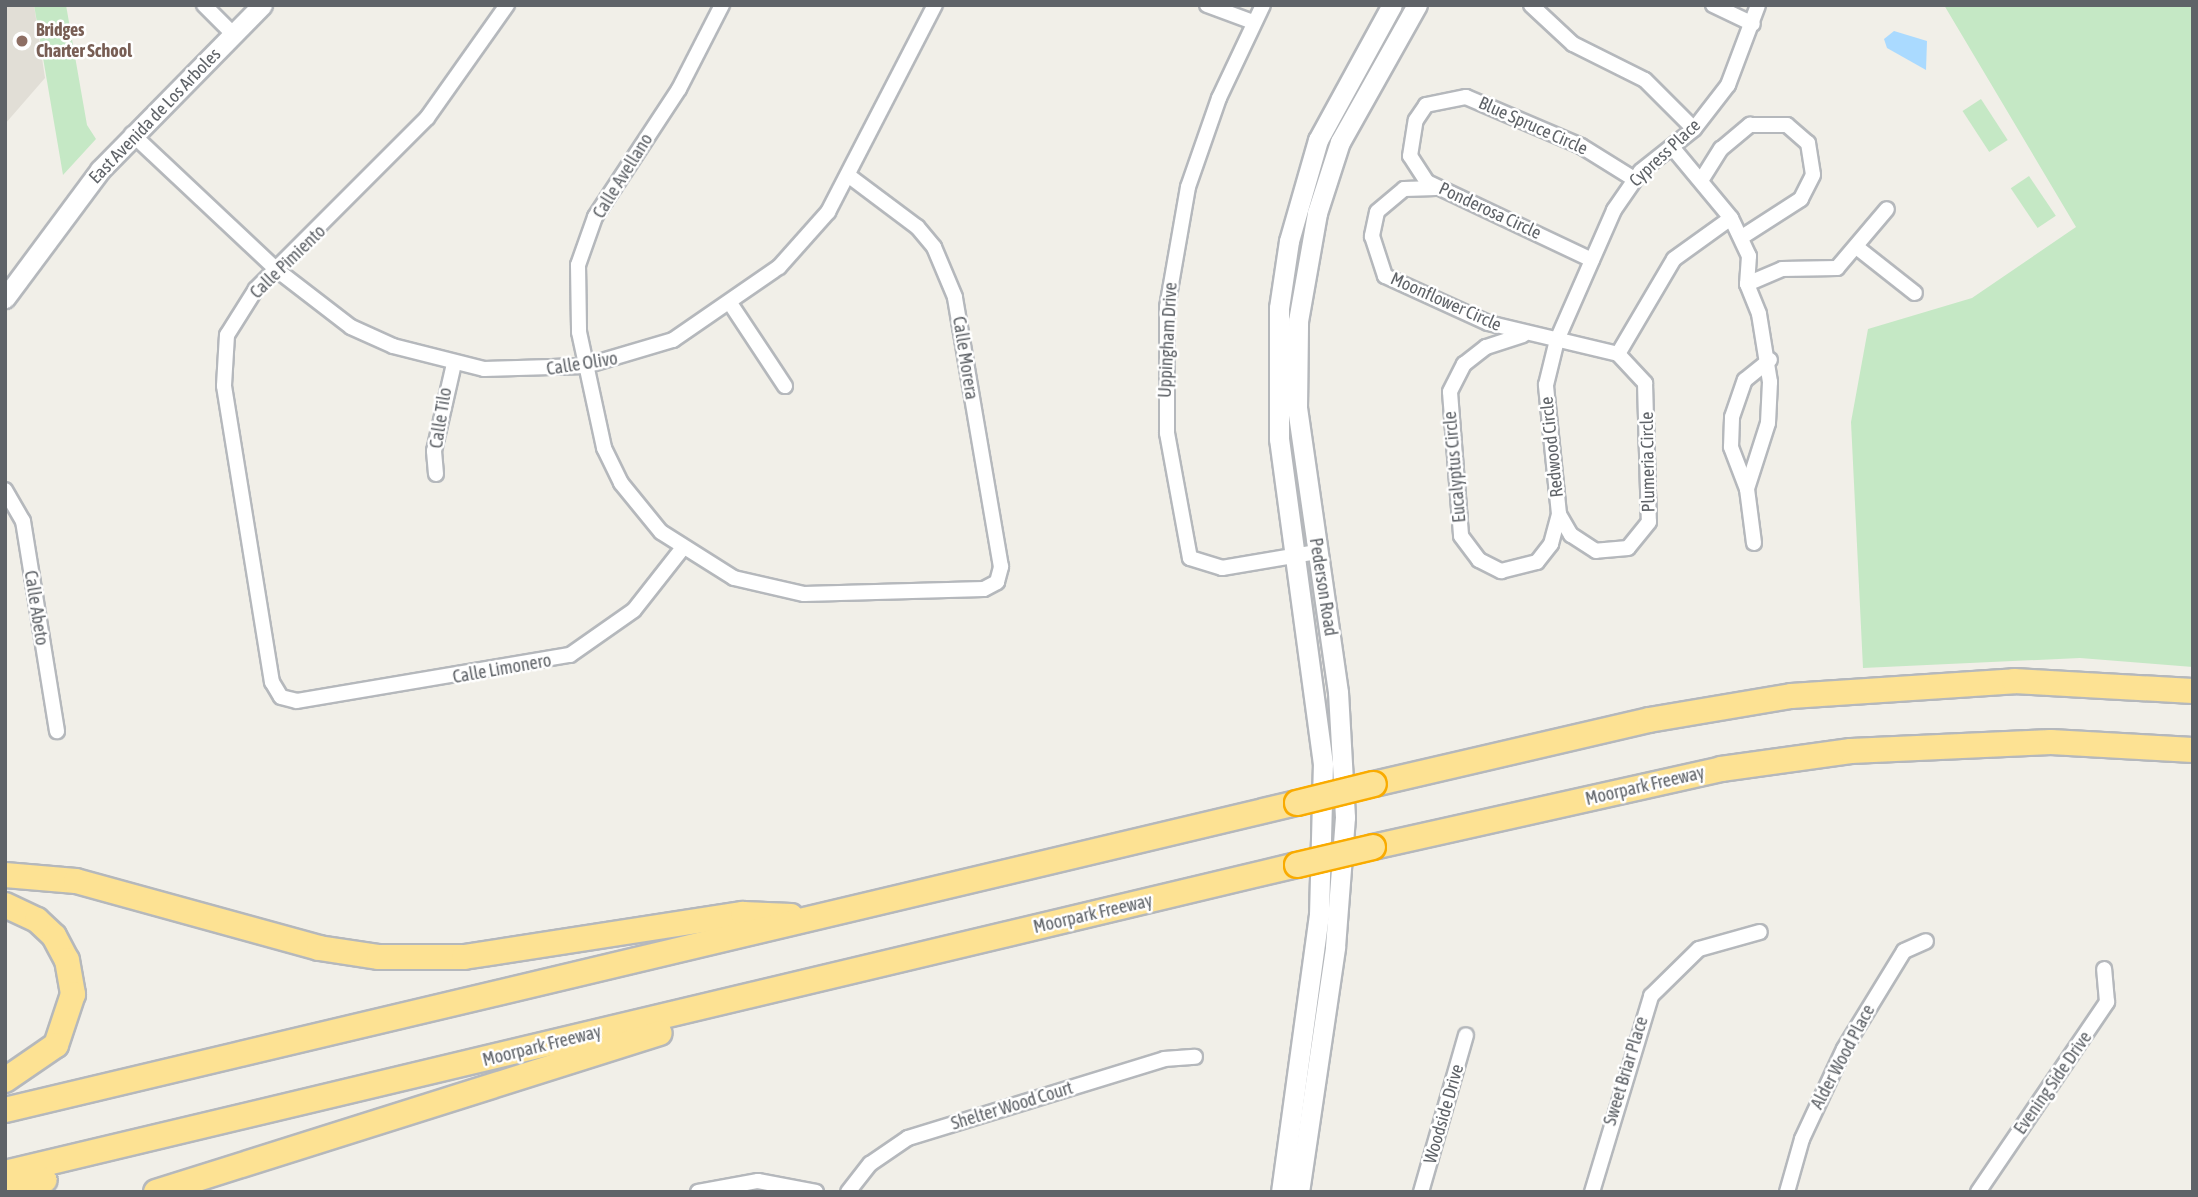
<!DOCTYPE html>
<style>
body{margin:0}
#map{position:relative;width:2198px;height:1197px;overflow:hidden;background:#f1efe8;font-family:"Asap Condensed",sans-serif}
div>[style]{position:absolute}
.education>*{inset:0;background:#e1ded6}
.green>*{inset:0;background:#c5e8c5;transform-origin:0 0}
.water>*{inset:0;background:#aadaff}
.roads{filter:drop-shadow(2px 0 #b5b8bc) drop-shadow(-2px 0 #b5b8bc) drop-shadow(0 2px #b5b8bc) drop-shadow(0 -2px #b5b8bc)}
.street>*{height:14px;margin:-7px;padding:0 7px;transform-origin:7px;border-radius:7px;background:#fff}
.secondary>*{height:19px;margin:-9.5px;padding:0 9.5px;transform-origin:9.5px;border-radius:9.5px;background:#fff}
.highway>*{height:24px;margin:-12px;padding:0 12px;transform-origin:12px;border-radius:12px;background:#fde293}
.bridges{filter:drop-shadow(2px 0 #f9ab00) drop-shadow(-2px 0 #f9ab00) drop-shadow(0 2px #f9ab00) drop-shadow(0 -2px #f9ab00)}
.highway-bridge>*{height:24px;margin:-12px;padding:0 12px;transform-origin:12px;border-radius:12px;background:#fde293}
.dots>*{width:19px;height:19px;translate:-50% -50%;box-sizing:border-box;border:4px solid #fff;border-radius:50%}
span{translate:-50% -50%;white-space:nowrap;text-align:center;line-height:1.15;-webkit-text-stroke:5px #fff;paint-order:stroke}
.education-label{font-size:18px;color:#785e54;font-weight:700}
.left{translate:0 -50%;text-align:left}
.street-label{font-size:18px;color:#5f6368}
.frame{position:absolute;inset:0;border:7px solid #5f6368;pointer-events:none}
</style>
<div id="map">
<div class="education">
<i style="clip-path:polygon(5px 5px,34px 5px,45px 78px,5px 124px)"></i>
</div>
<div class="green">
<i style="clip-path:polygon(34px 5px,66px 5px,87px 125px,96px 139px,63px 175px)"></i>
<i style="clip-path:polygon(1944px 5px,2193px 5px,2193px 667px,2080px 658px,1863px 668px,1851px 422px,1868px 329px,1972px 298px,2076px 227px)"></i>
<i style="left:1981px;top:99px;width:49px;height:22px;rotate:57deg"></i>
<i style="left:2029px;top:176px;width:48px;height:22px;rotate:56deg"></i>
</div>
<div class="water">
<i style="clip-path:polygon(1894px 31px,1927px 41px,1926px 70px,1887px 48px,1884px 39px)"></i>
</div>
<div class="roads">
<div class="street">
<i style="left:204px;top:5px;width:42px;rotate:45deg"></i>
<i style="left:507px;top:5px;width:138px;rotate:125.3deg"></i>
<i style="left:427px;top:118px;width:242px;rotate:135deg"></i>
<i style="left:256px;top:289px;width:54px;rotate:122.2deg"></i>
<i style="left:227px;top:335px;width:51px;rotate:93.4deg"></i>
<i style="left:224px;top:386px;width:300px;rotate:80.8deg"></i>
<i style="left:272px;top:682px;width:17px;rotate:59deg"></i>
<i style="left:281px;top:697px;width:16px;rotate:14deg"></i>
<i style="left:297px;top:701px;width:277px;rotate:-9.6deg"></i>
<i style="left:570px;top:655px;width:78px;rotate:-35.1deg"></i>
<i style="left:634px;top:610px;width:78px;rotate:-51.8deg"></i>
<i style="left:722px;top:5px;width:94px;rotate:117.1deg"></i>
<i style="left:679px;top:89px;width:153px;rotate:123.3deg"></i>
<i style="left:595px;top:217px;width:51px;rotate:109.5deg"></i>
<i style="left:578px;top:265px;width:67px;rotate:89.1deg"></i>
<i style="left:579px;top:332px;width:119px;rotate:77.8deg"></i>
<i style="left:604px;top:448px;width:39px;rotate:64deg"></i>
<i style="left:621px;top:483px;width:63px;rotate:50.8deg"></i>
<i style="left:661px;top:532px;width:86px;rotate:32.2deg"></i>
<i style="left:734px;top:578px;width:72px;rotate:12.9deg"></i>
<i style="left:804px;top:594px;width:180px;rotate:-1.6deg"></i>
<i style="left:984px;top:589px;width:15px;rotate:-28deg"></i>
<i style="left:997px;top:582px;width:16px;rotate:-75deg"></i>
<i style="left:1001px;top:567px;width:274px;rotate:-99.7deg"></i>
<i style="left:955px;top:297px;width:54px;rotate:-112.8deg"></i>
<i style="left:934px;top:247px;width:26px;rotate:-130deg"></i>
<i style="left:917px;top:227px;width:85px;rotate:-143.1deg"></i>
<i style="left:1207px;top:5px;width:49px;rotate:20.3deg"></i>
<i style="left:1263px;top:5px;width:103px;rotate:115.3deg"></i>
<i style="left:1219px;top:98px;width:94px;rotate:109.2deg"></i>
<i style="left:1188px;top:187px;width:122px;rotate:99.9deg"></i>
<i style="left:1167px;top:307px;width:126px;rotate:90deg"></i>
<i style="left:1167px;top:433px;width:127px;rotate:79.6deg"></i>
<i style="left:1190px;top:558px;width:34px;rotate:17deg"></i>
<i style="left:1222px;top:568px;width:96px;rotate:-9.6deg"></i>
<i style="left:1531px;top:5px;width:57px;rotate:42.9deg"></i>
<i style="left:1573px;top:44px;width:80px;rotate:26.6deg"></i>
<i style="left:1645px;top:80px;width:69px;rotate:45deg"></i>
<i style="left:1713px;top:5px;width:44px;rotate:25.4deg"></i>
<i style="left:132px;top:134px;width:199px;rotate:43.2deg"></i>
<i style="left:277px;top:270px;width:93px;rotate:37.6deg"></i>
<i style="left:351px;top:327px;width:46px;rotate:24.3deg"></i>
<i style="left:393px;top:346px;width:94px;rotate:14.2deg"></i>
<i style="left:484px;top:369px;width:101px;rotate:-1.7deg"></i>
<i style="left:585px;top:366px;width:92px;rotate:-16.5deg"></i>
<i style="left:673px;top:340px;width:129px;rotate:-34.6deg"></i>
<i style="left:779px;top:267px;width:74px;rotate:-48.3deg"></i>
<i style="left:828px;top:212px;width:233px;rotate:-62.7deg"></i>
<i style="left:1672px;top:147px;width:92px;rotate:50.3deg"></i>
<i style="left:1731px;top:218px;width:42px;rotate:64.7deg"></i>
<i style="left:1749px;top:256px;width:28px;rotate:94deg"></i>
<i style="left:1747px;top:284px;width:32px;rotate:68deg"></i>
<i style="left:1759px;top:314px;width:69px;rotate:80.8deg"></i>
<i style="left:1770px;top:382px;width:41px;rotate:92.8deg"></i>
<i style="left:1768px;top:423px;width:69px;rotate:107.7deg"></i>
<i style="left:1702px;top:179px;width:36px;rotate:-58deg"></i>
<i style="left:1721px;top:149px;width:38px;rotate:-40deg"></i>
<i style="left:1750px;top:125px;width:37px"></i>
<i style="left:1787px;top:125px;width:28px;rotate:41deg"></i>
<i style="left:1808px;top:143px;width:32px;rotate:81deg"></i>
<i style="left:1813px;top:175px;width:27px;rotate:117deg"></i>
<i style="left:1801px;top:199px;width:70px;rotate:147.2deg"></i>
<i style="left:1436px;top:188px;width:32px;rotate:178deg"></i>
<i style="left:1404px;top:189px;width:35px;rotate:140deg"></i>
<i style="left:1377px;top:212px;width:25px;rotate:102deg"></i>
<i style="left:1372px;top:236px;width:42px;rotate:72deg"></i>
<i style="left:1385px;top:276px;width:113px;rotate:24.5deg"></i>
<i style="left:1488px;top:323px;width:134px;rotate:13.4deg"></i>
<i style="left:1618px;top:354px;width:40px;rotate:47deg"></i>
<i style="left:1645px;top:383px;width:139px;rotate:88.4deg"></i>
<i style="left:1649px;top:522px;width:33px;rotate:129deg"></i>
<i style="left:1628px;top:548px;width:32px;rotate:175deg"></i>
<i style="left:1596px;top:551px;width:30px;rotate:-147deg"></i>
<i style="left:1571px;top:535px;width:24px;rotate:-120deg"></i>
<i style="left:1859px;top:249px;width:71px;rotate:38.2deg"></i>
<i style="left:1592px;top:260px;width:183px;rotate:-154.7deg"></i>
<i style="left:1427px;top:182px;width:31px;rotate:-123deg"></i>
<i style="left:1410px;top:156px;width:36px;rotate:-81deg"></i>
<i style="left:1416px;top:120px;width:18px;rotate:-56deg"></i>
<i style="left:1426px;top:105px;width:41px;rotate:-11.3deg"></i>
<i style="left:1466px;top:97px;width:125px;rotate:23.1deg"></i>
<i style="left:1581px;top:146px;width:62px;rotate:31.9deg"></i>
<i style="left:1747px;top:284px;width:38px;rotate:-23deg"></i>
<i style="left:1782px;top:269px;width:55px;rotate:-1deg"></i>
<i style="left:1837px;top:268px;width:77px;rotate:-49.7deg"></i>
<i style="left:732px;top:306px;width:96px;rotate:56.5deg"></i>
<i style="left:1523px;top:335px;width:39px;rotate:162deg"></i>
<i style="left:1486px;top:347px;width:28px;rotate:142deg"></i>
<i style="left:1464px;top:364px;width:31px;rotate:117deg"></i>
<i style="left:1450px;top:392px;width:144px;rotate:85.6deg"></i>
<i style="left:1461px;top:536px;width:30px;rotate:53deg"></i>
<i style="left:1479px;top:560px;width:25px;rotate:27deg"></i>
<i style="left:1501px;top:571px;width:37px;rotate:-14deg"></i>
<i style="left:1537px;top:562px;width:23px;rotate:-52deg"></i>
<i style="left:1551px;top:544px;width:31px;rotate:-75deg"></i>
<i style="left:1559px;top:514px;width:130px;rotate:-95.8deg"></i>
<i style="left:1546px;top:385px;width:46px;rotate:-76.3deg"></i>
<i style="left:1557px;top:340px;width:142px;rotate:-66.3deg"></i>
<i style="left:1614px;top:210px;width:47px;rotate:-55.3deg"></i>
<i style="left:1641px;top:171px;width:68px;rotate:-38.4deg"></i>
<i style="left:1694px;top:129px;width:56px;rotate:-52.3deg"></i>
<i style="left:1728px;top:85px;width:85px;rotate:-69.4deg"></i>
<i style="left:1618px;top:354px;width:110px;rotate:-59.5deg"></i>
<i style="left:1674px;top:259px;width:70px;rotate:-35.7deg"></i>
<i style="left:436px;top:474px;width:23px;rotate:-95deg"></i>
<i style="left:434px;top:451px;width:89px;rotate:-77.1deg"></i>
<i style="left:5px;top:490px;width:36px;rotate:60deg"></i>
<i style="left:23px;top:521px;width:213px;rotate:80.8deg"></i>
<i style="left:1754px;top:543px;width:54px;rotate:-97.4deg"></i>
<i style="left:1747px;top:489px;width:45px;rotate:-110.9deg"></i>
<i style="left:1731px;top:447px;width:30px;rotate:-88deg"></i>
<i style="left:1732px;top:417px;width:39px;rotate:-71deg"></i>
<i style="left:1745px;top:380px;width:32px;rotate:-39deg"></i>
<i style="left:698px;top:1192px;width:61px;rotate:-10.4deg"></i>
<i style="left:758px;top:1181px;width:59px;rotate:10.7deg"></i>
<i style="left:848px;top:1192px;width:36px;rotate:-52deg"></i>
<i style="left:870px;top:1164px;width:46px;rotate:-34.4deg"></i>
<i style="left:908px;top:1138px;width:268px;rotate:-17.1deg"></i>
<i style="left:1164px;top:1059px;width:31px;rotate:-4deg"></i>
<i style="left:1421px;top:1192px;width:163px;rotate:-74deg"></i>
<i style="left:1592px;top:1192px;width:205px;rotate:-73.2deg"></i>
<i style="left:1651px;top:996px;width:67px;rotate:-44.4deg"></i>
<i style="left:1699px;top:949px;width:63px;rotate:-15.6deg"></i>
<i style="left:1787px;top:1192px;width:55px;rotate:-74.2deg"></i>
<i style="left:1802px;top:1139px;width:99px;rotate:-65deg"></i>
<i style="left:1844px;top:1049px;width:115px;rotate:-58.5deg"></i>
<i style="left:1904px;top:951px;width:24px;rotate:-24deg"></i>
<i style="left:1978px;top:1192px;width:230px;rotate:-55.8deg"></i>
<i style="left:2107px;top:1002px;width:33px;rotate:-95deg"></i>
</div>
<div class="secondary">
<i style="left:5px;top:298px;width:159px;rotate:-53.4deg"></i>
<i style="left:100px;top:170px;width:231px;rotate:-45.5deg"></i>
<i style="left:1281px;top:1192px;width:280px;rotate:-82.2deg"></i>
<i style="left:1319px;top:915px;width:151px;rotate:-88.5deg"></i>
<i style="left:1323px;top:764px;width:328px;rotate:-97.7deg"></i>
<i style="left:1279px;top:439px;width:131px;rotate:-90deg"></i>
<i style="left:1279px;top:308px;width:68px;rotate:-81.5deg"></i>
<i style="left:1289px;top:241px;width:105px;rotate:-74deg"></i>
<i style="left:1318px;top:140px;width:154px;rotate:-61.3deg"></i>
<i style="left:1299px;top:1192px;width:248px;rotate:-81.6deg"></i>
<i style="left:1335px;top:947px;width:130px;rotate:-85.6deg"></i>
<i style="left:1345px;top:817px;width:125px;rotate:-93.2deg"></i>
<i style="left:1338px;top:692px;width:287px;rotate:-98.2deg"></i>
<i style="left:1297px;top:408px;width:87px;rotate:-89.3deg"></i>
<i style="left:1298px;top:321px;width:110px;rotate:-80deg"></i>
<i style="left:1317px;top:213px;width:75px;rotate:-72.1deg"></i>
<i style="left:1340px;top:142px;width:157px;rotate:-60.7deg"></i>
</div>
<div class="highway">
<i style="left:1374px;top:784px;width:282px;rotate:-13.1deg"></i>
<i style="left:1649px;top:720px;width:144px;rotate:-9.6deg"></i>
<i style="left:1791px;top:696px;width:224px;rotate:-3.8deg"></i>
<i style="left:2014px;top:681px;width:179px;rotate:3.2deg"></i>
<i style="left:1373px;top:847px;width:357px;rotate:-12.6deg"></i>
<i style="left:1721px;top:769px;width:131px;rotate:-7.9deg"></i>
<i style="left:1851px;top:751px;width:200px;rotate:-2.6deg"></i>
<i style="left:2051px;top:742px;width:142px;rotate:3.2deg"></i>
<i style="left:5px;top:875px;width:71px;rotate:4.8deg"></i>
<i style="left:76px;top:881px;width:252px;rotate:15.4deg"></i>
<i style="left:319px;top:948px;width:61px;rotate:8.5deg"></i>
<i style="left:379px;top:957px;width:85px"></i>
<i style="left:464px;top:957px;width:282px;rotate:-8.8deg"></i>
<i style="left:743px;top:914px;width:48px;rotate:2.4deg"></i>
<i style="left:5px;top:905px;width:35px;rotate:25deg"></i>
<i style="left:37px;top:920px;width:23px;rotate:43deg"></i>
<i style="left:54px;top:936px;width:27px;rotate:62deg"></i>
<i style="left:67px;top:960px;width:35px;rotate:80deg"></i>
<i style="left:73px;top:994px;width:54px;rotate:108.4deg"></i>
<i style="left:56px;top:1045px;width:62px;rotate:145.5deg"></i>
<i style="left:5px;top:1110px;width:1328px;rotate:-13.37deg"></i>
<i style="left:5px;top:1173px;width:1328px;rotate:-13.41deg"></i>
<i style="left:5px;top:1191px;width:41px;rotate:-15.4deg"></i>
<i style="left:156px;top:1192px;width:528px;rotate:-17.51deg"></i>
</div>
</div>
<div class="bridges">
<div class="highway-bridge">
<i style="left:1297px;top:803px;width:79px;rotate:-13.9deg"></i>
<i style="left:1297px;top:865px;width:78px;rotate:-13.3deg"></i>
</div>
</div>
<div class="dots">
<i style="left:22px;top:41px;background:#8d6e63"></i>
</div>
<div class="education-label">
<span class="left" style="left:36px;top:41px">Bridges<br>Charter School</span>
</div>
<div class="street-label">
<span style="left:155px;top:116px;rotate:-46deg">East Avenida de Los Arboles</span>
<span style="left:1533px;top:126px;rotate:24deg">Blue Spruce Circle</span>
<span style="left:1665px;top:153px;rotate:-43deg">Cypress Place</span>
<span style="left:623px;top:176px;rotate:-58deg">Calle Avellano</span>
<span style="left:1490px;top:211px;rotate:25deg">Ponderosa Circle</span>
<span style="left:288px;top:262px;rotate:-44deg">Calle Pimiento</span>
<span style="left:1446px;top:302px;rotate:24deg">Moonflower Circle</span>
<span style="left:1168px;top:340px;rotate:-87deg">Uppingham Drive</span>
<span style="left:965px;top:358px;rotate:81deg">Calle Morera</span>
<span style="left:582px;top:364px;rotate:-9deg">Calle Olivo</span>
<span style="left:441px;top:418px;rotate:-81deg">Calle Tilo</span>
<span style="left:1552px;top:447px;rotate:-96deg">Redwood Circle</span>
<span style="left:1648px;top:462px;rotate:-91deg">Plumeria Circle</span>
<span style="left:1455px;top:467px;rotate:-95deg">Eucalyptus Circle</span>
<span style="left:1323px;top:587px;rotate:81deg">Pederson Road</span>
<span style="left:36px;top:608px;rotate:81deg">Calle Abeto</span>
<span style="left:502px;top:669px;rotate:-10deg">Calle Limonero</span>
<span style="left:1645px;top:786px;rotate:-13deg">Moorpark Freeway</span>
<span style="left:1093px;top:914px;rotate:-13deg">Moorpark Freeway</span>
<span style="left:542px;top:1046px;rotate:-14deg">Moorpark Freeway</span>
<span style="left:1843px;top:1057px;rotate:-62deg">Alder Wood Place</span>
<span style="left:1626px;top:1071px;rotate:-73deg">Sweet Briar Place</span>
<span style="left:2053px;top:1083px;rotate:-55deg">Evening Side Drive</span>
<span style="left:1012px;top:1106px;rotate:-17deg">Shelter Wood Court</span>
<span style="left:1444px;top:1114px;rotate:-74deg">Woodside Drive</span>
</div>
<div class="frame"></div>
</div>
